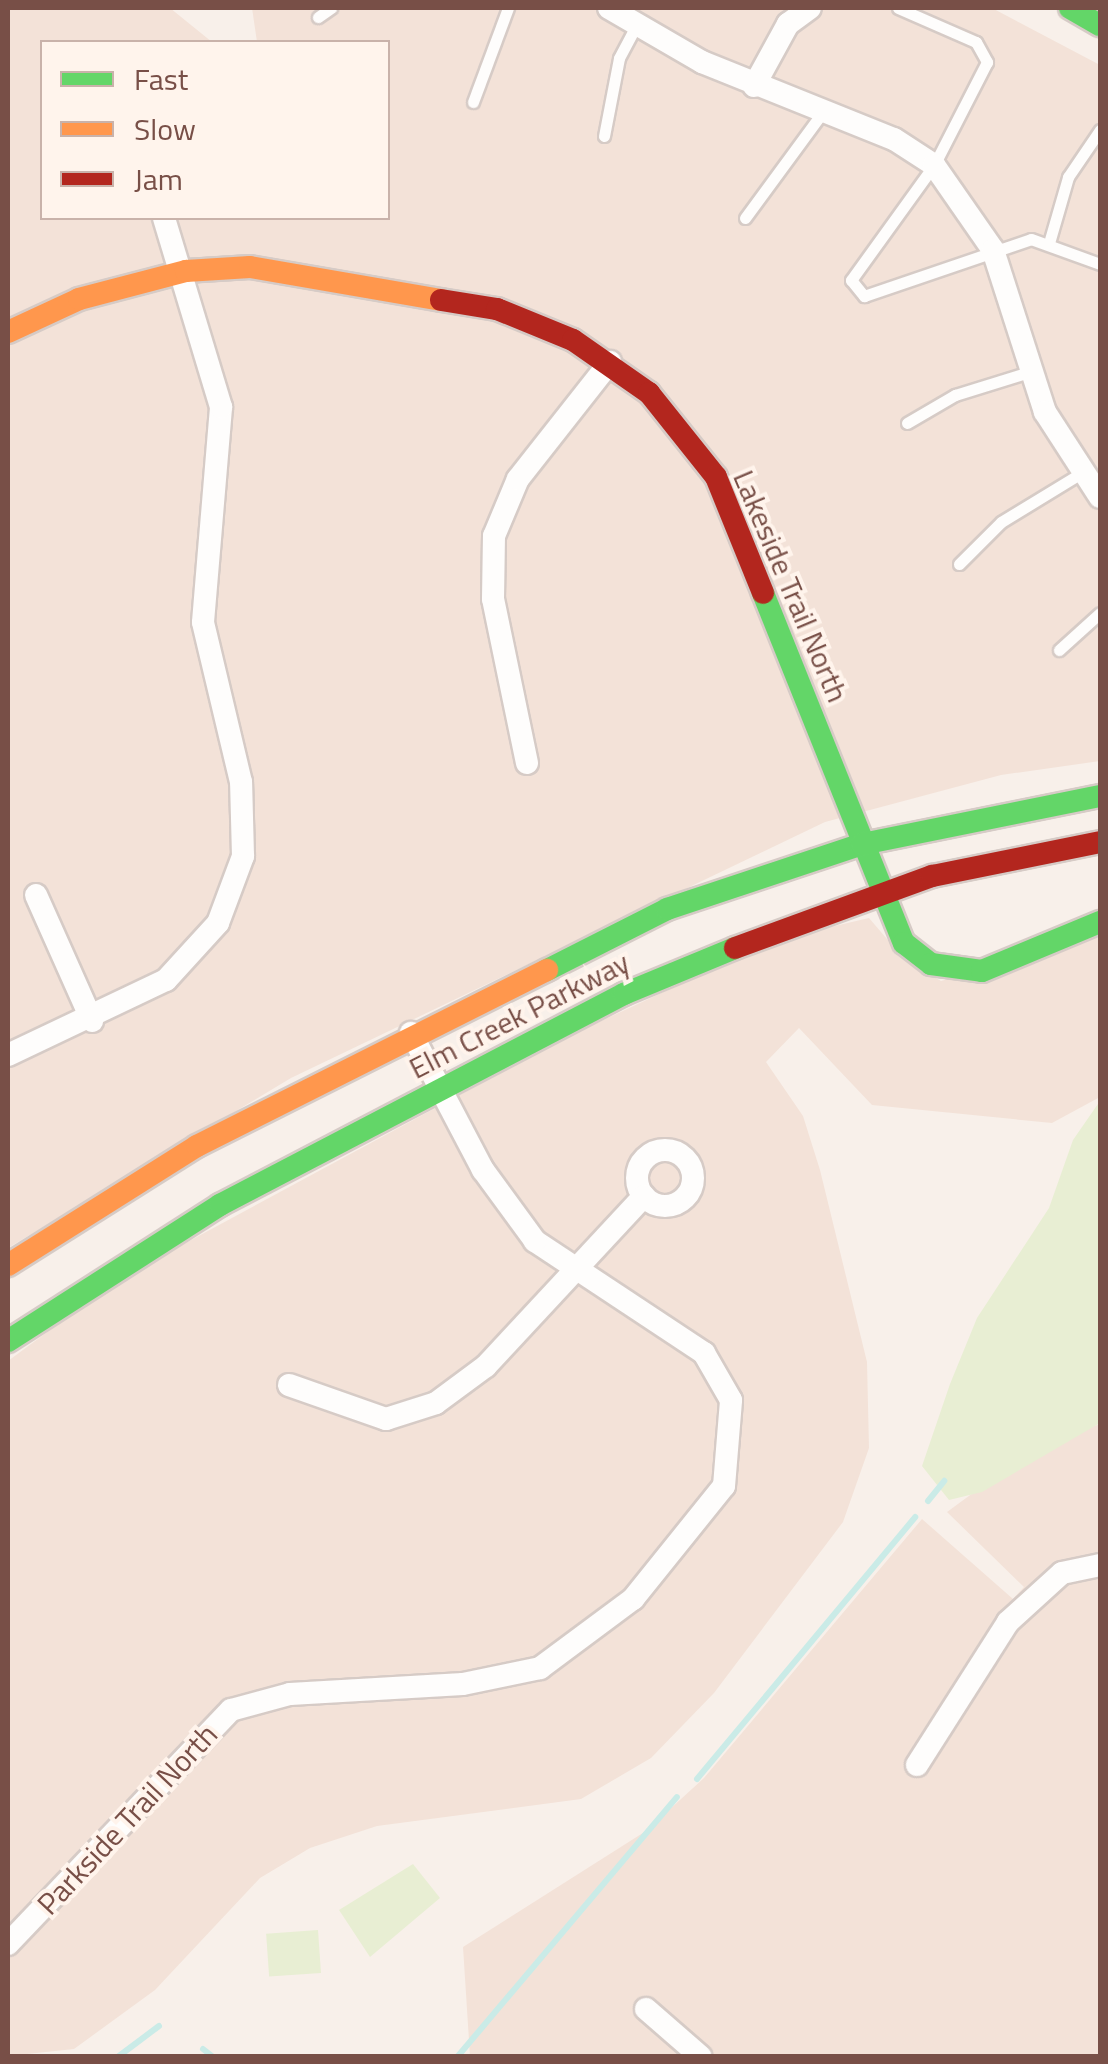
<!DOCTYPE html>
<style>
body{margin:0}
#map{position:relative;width:1108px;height:2064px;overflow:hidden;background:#f8f0ea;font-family:"Titillium Web",sans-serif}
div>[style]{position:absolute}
.residential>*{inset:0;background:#f3e2d8}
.green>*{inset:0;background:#e8eed3;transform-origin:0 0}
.stream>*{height:6px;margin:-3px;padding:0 3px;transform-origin:3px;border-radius:3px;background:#caebe7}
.roads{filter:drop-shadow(2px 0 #d6cbc6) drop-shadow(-2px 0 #d6cbc6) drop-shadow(0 2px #d6cbc6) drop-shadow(0 -2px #d6cbc6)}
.lane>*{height:11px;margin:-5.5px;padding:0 5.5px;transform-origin:5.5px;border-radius:5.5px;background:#fefdfc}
.street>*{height:22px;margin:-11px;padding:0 11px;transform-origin:11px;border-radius:11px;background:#fefdfc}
.street>.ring{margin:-11px;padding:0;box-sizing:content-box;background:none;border:22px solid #fefdfc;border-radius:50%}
.fast>*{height:22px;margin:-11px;padding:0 11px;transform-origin:11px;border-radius:11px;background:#63d668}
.slow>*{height:22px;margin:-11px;padding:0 11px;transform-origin:11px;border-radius:11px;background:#ff974d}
.jam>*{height:22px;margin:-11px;padding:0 11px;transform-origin:11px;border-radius:11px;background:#b3261e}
span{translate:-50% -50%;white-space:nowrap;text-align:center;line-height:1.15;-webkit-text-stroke:8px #fff4ec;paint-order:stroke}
.street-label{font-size:30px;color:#784f47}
.frame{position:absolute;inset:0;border:10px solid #784f47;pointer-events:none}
.legend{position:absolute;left:40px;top:40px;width:350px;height:180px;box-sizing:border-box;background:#fff4ec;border:2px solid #c9b2aa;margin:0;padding:12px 18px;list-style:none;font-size:30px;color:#784f47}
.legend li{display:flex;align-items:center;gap:20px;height:50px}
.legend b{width:50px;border:2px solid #c9b2aa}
</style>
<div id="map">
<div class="residential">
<i style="clip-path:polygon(8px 8px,170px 8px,212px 42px,42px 42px,42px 218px,388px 218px,388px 42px,257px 42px,252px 8px,992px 8px,1100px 65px,1100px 761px,1001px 775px,825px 822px,291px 1078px,8px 1248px)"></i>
<i style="clip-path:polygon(869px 918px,905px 960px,941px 981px,1100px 935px,1100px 1097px,1052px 1123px,872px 1105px,799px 1028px,766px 1062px,803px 1116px,820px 1170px,867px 1362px,869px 1448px,843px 1522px,714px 1693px,651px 1758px,581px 1799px,377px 1826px,310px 1848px,260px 1878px,155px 1990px,74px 2049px,8px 2056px,8px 1361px,119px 1279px,569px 1036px,775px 940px)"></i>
<i style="clip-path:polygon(1100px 1424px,1100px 2056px,470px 2056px,463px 1947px,646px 1831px,704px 1778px,922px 1519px,1013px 1599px,1024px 1587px,947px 1512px,1037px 1446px)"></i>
</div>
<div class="green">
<i style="clip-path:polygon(1100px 1101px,1100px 1423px,982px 1492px,949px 1500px,922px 1466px,950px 1384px,977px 1318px,1049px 1208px,1073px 1140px)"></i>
<i style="clip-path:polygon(413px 1864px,440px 1898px,370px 1957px,339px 1910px)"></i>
<i style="left:318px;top:1930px;width:43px;height:52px;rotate:86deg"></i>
</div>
<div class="stream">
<i style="left:928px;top:1501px;width:26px;rotate:-51deg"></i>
<i style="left:697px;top:1779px;width:341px;rotate:-50.2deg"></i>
<i style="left:203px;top:2049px;width:11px;rotate:38deg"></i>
<i style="left:119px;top:2056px;width:50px;rotate:-36.9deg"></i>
<i style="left:458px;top:2056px;width:339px;rotate:-49.8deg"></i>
</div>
<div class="roads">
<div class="lane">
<i style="left:898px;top:8px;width:85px;rotate:23.6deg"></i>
<i style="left:976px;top:42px;width:23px;rotate:61deg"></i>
<i style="left:987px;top:62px;width:116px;rotate:117.2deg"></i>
<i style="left:934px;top:165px;width:142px;rotate:125.8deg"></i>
<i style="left:851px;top:280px;width:21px;rotate:51deg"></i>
<i style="left:864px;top:296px;width:176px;rotate:-18.8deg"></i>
<i style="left:1031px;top:239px;width:73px;rotate:19.9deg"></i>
<i style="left:318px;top:17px;width:16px;rotate:-35deg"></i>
<i style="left:473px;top:102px;width:100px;rotate:-69.6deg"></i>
<i style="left:604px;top:136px;width:79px;rotate:-79.1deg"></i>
<i style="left:619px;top:58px;width:38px;rotate:-62deg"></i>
<i style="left:745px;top:218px;width:132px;rotate:-53.7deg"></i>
<i style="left:1049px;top:243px;width:69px;rotate:-73.9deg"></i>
<i style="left:1068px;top:177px;width:57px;rotate:-55.8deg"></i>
<i style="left:907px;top:423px;width:56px;rotate:-30.3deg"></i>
<i style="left:955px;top:395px;width:81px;rotate:-17.3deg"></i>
<i style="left:959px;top:564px;width:59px;rotate:-45deg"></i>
<i style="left:1001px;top:522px;width:90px;rotate:-31.4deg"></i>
<i style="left:1059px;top:650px;width:55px;rotate:-42.1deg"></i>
</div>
<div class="street">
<i style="left:609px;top:8px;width:108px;rotate:30.1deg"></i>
<i style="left:702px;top:62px;width:207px;rotate:21.9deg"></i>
<i style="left:894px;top:139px;width:48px;rotate:33deg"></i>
<i style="left:934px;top:165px;width:103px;rotate:55.2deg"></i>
<i style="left:993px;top:250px;width:170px;rotate:72.2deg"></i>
<i style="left:1045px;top:412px;width:101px;rotate:57.1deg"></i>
<i style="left:754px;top:86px;width:71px;rotate:-61.3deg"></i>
<i style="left:788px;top:24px;width:27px;rotate:-36deg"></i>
<i style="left:527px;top:763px;width:167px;rotate:-101.7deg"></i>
<i style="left:493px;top:599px;width:63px;rotate:-89.1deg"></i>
<i style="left:494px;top:536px;width:62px;rotate:-67.2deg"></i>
<i style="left:518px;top:479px;width:149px;rotate:-51.8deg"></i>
<i style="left:36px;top:895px;width:138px;rotate:66deg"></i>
<i style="left:8px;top:1055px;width:175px;rotate:-25.4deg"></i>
<i style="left:166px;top:980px;width:77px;rotate:-47.6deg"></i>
<i style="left:218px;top:923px;width:72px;rotate:-69.5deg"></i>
<i style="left:243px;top:856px;width:74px;rotate:-91.5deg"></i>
<i style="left:241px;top:782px;width:164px;rotate:-103.4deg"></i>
<i style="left:203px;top:622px;width:216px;rotate:-85.2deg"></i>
<i style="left:221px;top:407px;width:197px;rotate:-106.8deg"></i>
<i class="ring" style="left:637px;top:1150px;width:34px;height:34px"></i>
<i style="left:289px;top:1385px;width:103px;rotate:19.3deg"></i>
<i style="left:386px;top:1419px;width:52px;rotate:-17.7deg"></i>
<i style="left:436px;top:1403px;width:62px;rotate:-36.5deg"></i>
<i style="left:486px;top:1366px;width:232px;rotate:-47.1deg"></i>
<i style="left:917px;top:1765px;width:169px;rotate:-57.5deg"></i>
<i style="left:1008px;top:1622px;width:73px;rotate:-42.2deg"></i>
<i style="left:1062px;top:1573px;width:39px;rotate:-12deg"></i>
<i style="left:8px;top:1944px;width:323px;rotate:-46.4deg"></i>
<i style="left:231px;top:1710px;width:61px;rotate:-15.2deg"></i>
<i style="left:290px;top:1694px;width:173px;rotate:-3.3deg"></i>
<i style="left:463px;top:1684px;width:79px;rotate:-11.7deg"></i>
<i style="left:540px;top:1668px;width:116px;rotate:-36.6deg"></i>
<i style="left:633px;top:1599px;width:145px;rotate:-51.2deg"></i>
<i style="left:724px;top:1486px;width:86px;rotate:-85.3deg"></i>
<i style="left:731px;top:1400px;width:54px;rotate:-119.9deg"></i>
<i style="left:704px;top:1353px;width:203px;rotate:-146.5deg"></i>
<i style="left:535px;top:1241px;width:88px;rotate:-126.2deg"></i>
<i style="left:483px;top:1170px;width:155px;rotate:-117.7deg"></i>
<i style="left:646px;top:2009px;width:72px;rotate:41deg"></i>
</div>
<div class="fast">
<i style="left:1070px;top:8px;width:34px;rotate:30deg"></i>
<i style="left:763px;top:593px;width:377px;rotate:68.1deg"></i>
<i style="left:904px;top:943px;width:34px;rotate:38deg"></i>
<i style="left:931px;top:964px;width:51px;rotate:7.8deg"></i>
<i style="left:982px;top:971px;width:128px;rotate:-22.6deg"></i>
<i style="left:547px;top:970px;width:135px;rotate:-26.9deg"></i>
<i style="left:667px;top:909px;width:206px;rotate:-18.4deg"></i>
<i style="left:862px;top:844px;width:243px;rotate:-11.4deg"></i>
<i style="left:8px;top:1341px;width:252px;rotate:-32.7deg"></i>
<i style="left:220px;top:1205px;width:456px;rotate:-27.6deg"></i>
<i style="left:624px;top:994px;width:120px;rotate:-22.5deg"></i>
</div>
<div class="slow">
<i style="left:8px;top:332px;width:78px;rotate:-24.9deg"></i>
<i style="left:79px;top:299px;width:111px;rotate:-14.7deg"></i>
<i style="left:186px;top:271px;width:64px;rotate:-3.6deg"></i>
<i style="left:250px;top:267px;width:194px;rotate:9.8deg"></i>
<i style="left:8px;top:1265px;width:223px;rotate:-32.2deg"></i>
<i style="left:197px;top:1146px;width:392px;rotate:-26.7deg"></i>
</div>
<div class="jam">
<i style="left:441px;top:300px;width:57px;rotate:9.1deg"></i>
<i style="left:497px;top:309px;width:82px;rotate:22.2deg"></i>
<i style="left:573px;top:340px;width:93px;rotate:34.9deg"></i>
<i style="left:649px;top:393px;width:107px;rotate:51.4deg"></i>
<i style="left:716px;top:477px;width:125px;rotate:67.9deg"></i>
<i style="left:735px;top:948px;width:210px;rotate:-20.1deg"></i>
<i style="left:932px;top:876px;width:171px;rotate:-11.4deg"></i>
</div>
</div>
<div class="street-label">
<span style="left:791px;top:586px;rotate:67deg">Lakeside Trail North</span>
<span style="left:519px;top:1015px;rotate:-27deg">Elm Creek Parkway</span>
<span style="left:127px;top:1819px;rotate:-47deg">Parkside Trail North</span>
</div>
<div class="frame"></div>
<ul class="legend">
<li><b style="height:12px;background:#63d668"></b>Fast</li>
<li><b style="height:12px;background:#ff974d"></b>Slow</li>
<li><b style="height:12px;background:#b3261e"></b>Jam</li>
</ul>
</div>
